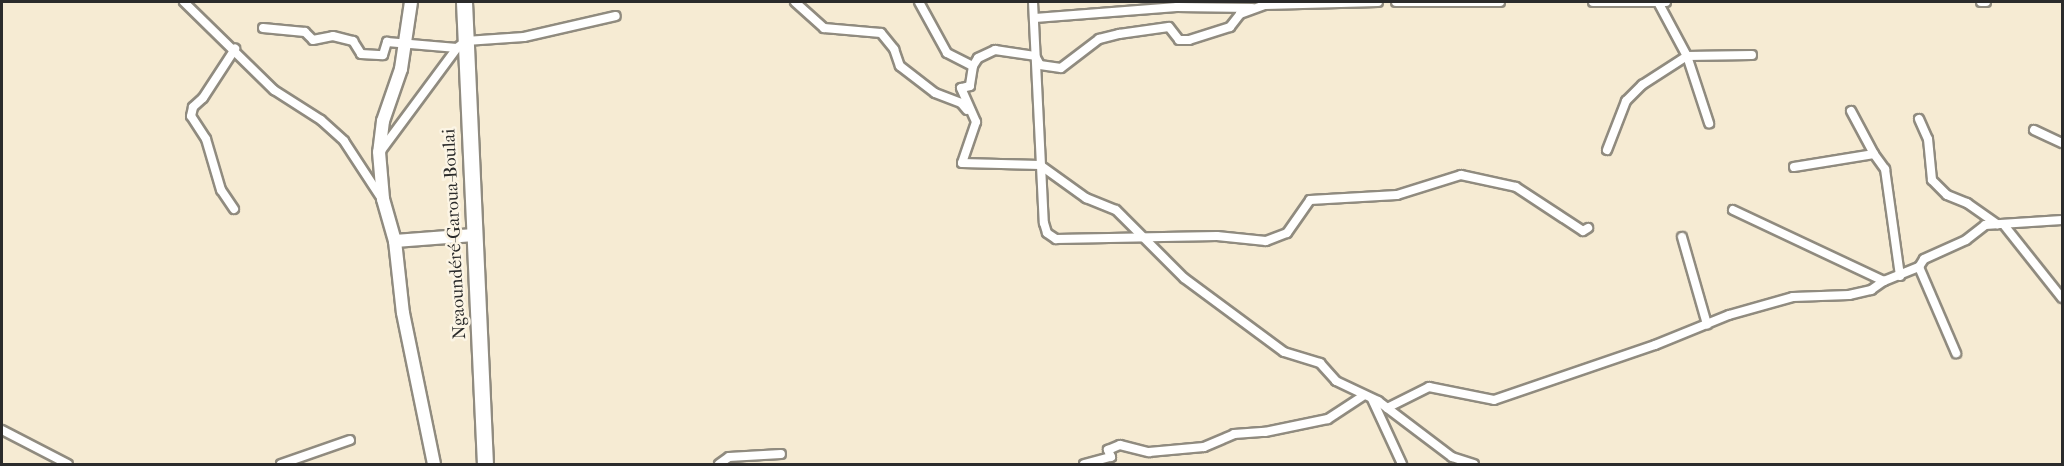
<!DOCTYPE html>
<meta charset="utf-8">
<style>
body{margin:0}
#map{position:relative;width:2064px;height:466px;overflow:hidden;background:#f6ebd3;font-family:"IM FELL French Canon",serif}
div>[style]{position:absolute}
.roads{filter:drop-shadow(2px 0 #908b7f) drop-shadow(-2px 0 #908b7f) drop-shadow(0 2px #908b7f) drop-shadow(0 -2px #908b7f)}
.street>*{height:8px;margin:-4px;padding:0 4px;transform-origin:4px;border-radius:4px;background:#fff}
.secondary>*{height:12px;margin:-6px;padding:0 6px;transform-origin:6px;border-radius:6px;background:#fff}
.highway>*{height:15px;margin:-7.5px;padding:0 7.5px;transform-origin:7.5px;border-radius:7.5px;background:#fff}
span{translate:-50% -50%;white-space:nowrap;text-align:center;line-height:1.15;-webkit-text-stroke:5px #fcf5e5;paint-order:stroke}
.street-label{font-size:18px;color:#2b2b2b}
.frame{position:absolute;inset:0;border:3px solid #2b2b2b;pointer-events:none}
</style>
<div id="map">
<div class="roads">
<div class="street">
<i style="left:184px;top:2px;width:126px;rotate:44.4deg"></i>
<i style="left:274px;top:90px;width:56px;rotate:32.6deg"></i>
<i style="left:321px;top:120px;width:31px;rotate:42deg"></i>
<i style="left:344px;top:141px;width:69px;rotate:56.8deg"></i>
<i style="left:795px;top:2px;width:39px;rotate:42deg"></i>
<i style="left:824px;top:28px;width:57px;rotate:5deg"></i>
<i style="left:881px;top:33px;width:21px;rotate:51deg"></i>
<i style="left:894px;top:49px;width:18px;rotate:71deg"></i>
<i style="left:900px;top:66px;width:44px;rotate:37.6deg"></i>
<i style="left:935px;top:93px;width:28px;rotate:21deg"></i>
<i style="left:961px;top:103px;width:9px;rotate:49deg"></i>
<i style="left:919px;top:2px;width:58px;rotate:61.2deg"></i>
<i style="left:947px;top:53px;width:29px;rotate:27deg"></i>
<i style="left:973px;top:66px;width:20px;rotate:99deg"></i>
<i style="left:970px;top:86px;width:9px;rotate:167deg"></i>
<i style="left:961px;top:88px;width:37px;rotate:66deg"></i>
<i style="left:976px;top:122px;width:43px;rotate:108.9deg"></i>
<i style="left:962px;top:163px;width:78px;rotate:1.5deg"></i>
<i style="left:1040px;top:165px;width:57px;rotate:35.7deg"></i>
<i style="left:1086px;top:198px;width:32px;rotate:22deg"></i>
<i style="left:1116px;top:210px;width:96px;rotate:45deg"></i>
<i style="left:1184px;top:278px;width:124px;rotate:36.5deg"></i>
<i style="left:1284px;top:352px;width:38px;rotate:17deg"></i>
<i style="left:1320px;top:363px;width:24px;rotate:48deg"></i>
<i style="left:1336px;top:381px;width:47px;rotate:25.5deg"></i>
<i style="left:1378px;top:401px;width:93px;rotate:37.1deg"></i>
<i style="left:1452px;top:457px;width:23px;rotate:18deg"></i>
<i style="left:1033px;top:2px;width:221px;rotate:87.2deg"></i>
<i style="left:1044px;top:223px;width:10px;rotate:73deg"></i>
<i style="left:1047px;top:233px;width:11px;rotate:34deg"></i>
<i style="left:1056px;top:239px;width:161px;rotate:-1.1deg"></i>
<i style="left:1217px;top:236px;width:49px;rotate:5.8deg"></i>
<i style="left:1266px;top:241px;width:22px;rotate:-21deg"></i>
<i style="left:1287px;top:233px;width:40px;rotate:-55.1deg"></i>
<i style="left:1310px;top:200px;width:87px;rotate:-3.3deg"></i>
<i style="left:1397px;top:195px;width:67px;rotate:-17.4deg"></i>
<i style="left:1461px;top:175px;width:56px;rotate:12.3deg"></i>
<i style="left:1516px;top:187px;width:80px;rotate:33.3deg"></i>
<i style="left:1583px;top:231px;width:6px;rotate:-31deg"></i>
<i style="left:1396px;top:2px;width:104px"></i>
<i style="left:1593px;top:2px;width:73px"></i>
<i style="left:1658px;top:2px;width:61px;rotate:61.8deg"></i>
<i style="left:1687px;top:56px;width:71px;rotate:71.8deg"></i>
<i style="left:1981px;top:2px;width:5px"></i>
<i style="left:1035px;top:18px;width:142px;rotate:-4.4deg"></i>
<i style="left:1177px;top:7px;width:75px;rotate:0.8deg"></i>
<i style="left:263px;top:28px;width:42px;rotate:5.4deg"></i>
<i style="left:305px;top:32px;width:11px;rotate:45deg"></i>
<i style="left:313px;top:40px;width:20px;rotate:-11deg"></i>
<i style="left:333px;top:36px;width:21px;rotate:14deg"></i>
<i style="left:353px;top:41px;width:15px;rotate:58deg"></i>
<i style="left:361px;top:54px;width:22px;rotate:3deg"></i>
<i style="left:383px;top:55px;width:14px;rotate:-73deg"></i>
<i style="left:387px;top:42px;width:70px;rotate:4.9deg"></i>
<i style="left:457px;top:48px;width:11px;rotate:-38deg"></i>
<i style="left:466px;top:41px;width:58px;rotate:-3.9deg"></i>
<i style="left:524px;top:37px;width:94px;rotate:-12.9deg"></i>
<i style="left:973px;top:66px;width:9px;rotate:-58deg"></i>
<i style="left:978px;top:58px;width:19px;rotate:-25deg"></i>
<i style="left:995px;top:50px;width:40px;rotate:8.5deg"></i>
<i style="left:1035px;top:56px;width:10px;rotate:61deg"></i>
<i style="left:1040px;top:65px;width:21px;rotate:8deg"></i>
<i style="left:1061px;top:68px;width:48px;rotate:-37.3deg"></i>
<i style="left:1099px;top:39px;width:21px;rotate:-14deg"></i>
<i style="left:1119px;top:34px;width:50px;rotate:-8deg"></i>
<i style="left:1169px;top:27px;width:16px;rotate:52deg"></i>
<i style="left:1179px;top:40px;width:10px"></i>
<i style="left:1189px;top:40px;width:43px;rotate:-17.6deg"></i>
<i style="left:1230px;top:27px;width:16px;rotate:-52deg"></i>
<i style="left:1240px;top:14px;width:27px;rotate:-20deg"></i>
<i style="left:1265px;top:5px;width:113px;rotate:-1.5deg"></i>
<i style="left:1851px;top:111px;width:49px;rotate:61.9deg"></i>
<i style="left:1919px;top:119px;width:22px;rotate:66deg"></i>
<i style="left:1928px;top:139px;width:41px;rotate:84.4deg"></i>
<i style="left:1932px;top:180px;width:21px;rotate:45deg"></i>
<i style="left:1947px;top:195px;width:22px;rotate:22deg"></i>
<i style="left:1967px;top:203px;width:37px;rotate:35deg"></i>
<i style="left:2034px;top:130px;width:31px;rotate:25deg"></i>
<i style="left:1607px;top:150px;width:53px;rotate:-68.8deg"></i>
<i style="left:1626px;top:101px;width:23px;rotate:-45deg"></i>
<i style="left:1642px;top:85px;width:54px;rotate:-32.8deg"></i>
<i style="left:1687px;top:56px;width:65px;rotate:-0.9deg"></i>
<i style="left:380px;top:152px;width:129px;rotate:-53.5deg"></i>
<i style="left:1794px;top:167px;width:81px;rotate:-9.2deg"></i>
<i style="left:1874px;top:154px;width:19px;rotate:54deg"></i>
<i style="left:1885px;top:169px;width:108px;rotate:82deg"></i>
<i style="left:234px;top:209px;width:23px;rotate:-124deg"></i>
<i style="left:221px;top:190px;width:53px;rotate:-106.4deg"></i>
<i style="left:206px;top:139px;width:27px;rotate:-123deg"></i>
<i style="left:191px;top:116px;width:9px;rotate:-77deg"></i>
<i style="left:193px;top:107px;width:13px;rotate:-42deg"></i>
<i style="left:203px;top:98px;width:59px;rotate:-56.9deg"></i>
<i style="left:1733px;top:210px;width:167px;rotate:25.2deg"></i>
<i style="left:2004px;top:225px;width:93px;rotate:51.5deg"></i>
<i style="left:1682px;top:237px;width:91px;rotate:74deg"></i>
<i style="left:1919px;top:267px;width:94px;rotate:66.7deg"></i>
<i style="left:1372px;top:399px;width:72px;rotate:65.2deg"></i>
<i style="left:1387px;top:408px;width:47px;rotate:-26.6deg"></i>
<i style="left:1429px;top:387px;width:66px;rotate:11.3deg"></i>
<i style="left:1494px;top:400px;width:170px;rotate:-18.9deg"></i>
<i style="left:1655px;top:345px;width:80px;rotate:-22.1deg"></i>
<i style="left:1729px;top:315px;width:66px;rotate:-15.7deg"></i>
<i style="left:1793px;top:297px;width:56px;rotate:-2deg"></i>
<i style="left:1849px;top:295px;width:23px;rotate:-13deg"></i>
<i style="left:1871px;top:290px;width:16px;rotate:-35deg"></i>
<i style="left:1884px;top:281px;width:38px;rotate:-22deg"></i>
<i style="left:1919px;top:267px;width:9px;rotate:-58deg"></i>
<i style="left:1924px;top:259px;width:46px;rotate:-24.3deg"></i>
<i style="left:1966px;top:240px;width:24px;rotate:-38deg"></i>
<i style="left:1985px;top:225px;width:77px;rotate:-3.7deg"></i>
<i style="left:2px;top:430px;width:74px;rotate:27.3deg"></i>
<i style="left:281px;top:464px;width:73px;rotate:-19.2deg"></i>
<i style="left:719px;top:464px;width:12px;rotate:-35deg"></i>
<i style="left:729px;top:457px;width:52px;rotate:-3.3deg"></i>
<i style="left:1084px;top:464px;width:28px;rotate:-15deg"></i>
<i style="left:1111px;top:457px;width:8px;rotate:-113deg"></i>
<i style="left:1108px;top:450px;width:13px;rotate:-23deg"></i>
<i style="left:1120px;top:445px;width:30px;rotate:14deg"></i>
<i style="left:1149px;top:452px;width:55px;rotate:-5.2deg"></i>
<i style="left:1204px;top:447px;width:33px;rotate:-23deg"></i>
<i style="left:1234px;top:434px;width:31px;rotate:-4deg"></i>
<i style="left:1265px;top:432px;width:64px;rotate:-11.7deg"></i>
<i style="left:1328px;top:419px;width:42px;rotate:-33.3deg"></i>
</div>
<div class="secondary">
<i style="left:411px;top:2px;width:68px;rotate:98.5deg"></i>
<i style="left:401px;top:69px;width:55px;rotate:109.1deg"></i>
<i style="left:383px;top:121px;width:31px;rotate:97deg"></i>
<i style="left:379px;top:152px;width:47px;rotate:85.1deg"></i>
<i style="left:383px;top:199px;width:44px;rotate:74.1deg"></i>
<i style="left:395px;top:241px;width:72px;rotate:83.7deg"></i>
<i style="left:403px;top:313px;width:154px;rotate:78.4deg"></i>
<i style="left:395px;top:241px;width:79px;rotate:-4.3deg"></i>
</div>
<div class="highway">
<i style="left:464px;top:2px;width:462px;rotate:87.4deg"></i>
</div>
</div>
<div class="street-label">
<span style="left:455px;top:234px;rotate:-93deg">Ngaoundéré-Garoua-Boulai</span>
</div>
<div class="frame"></div>
</div>
